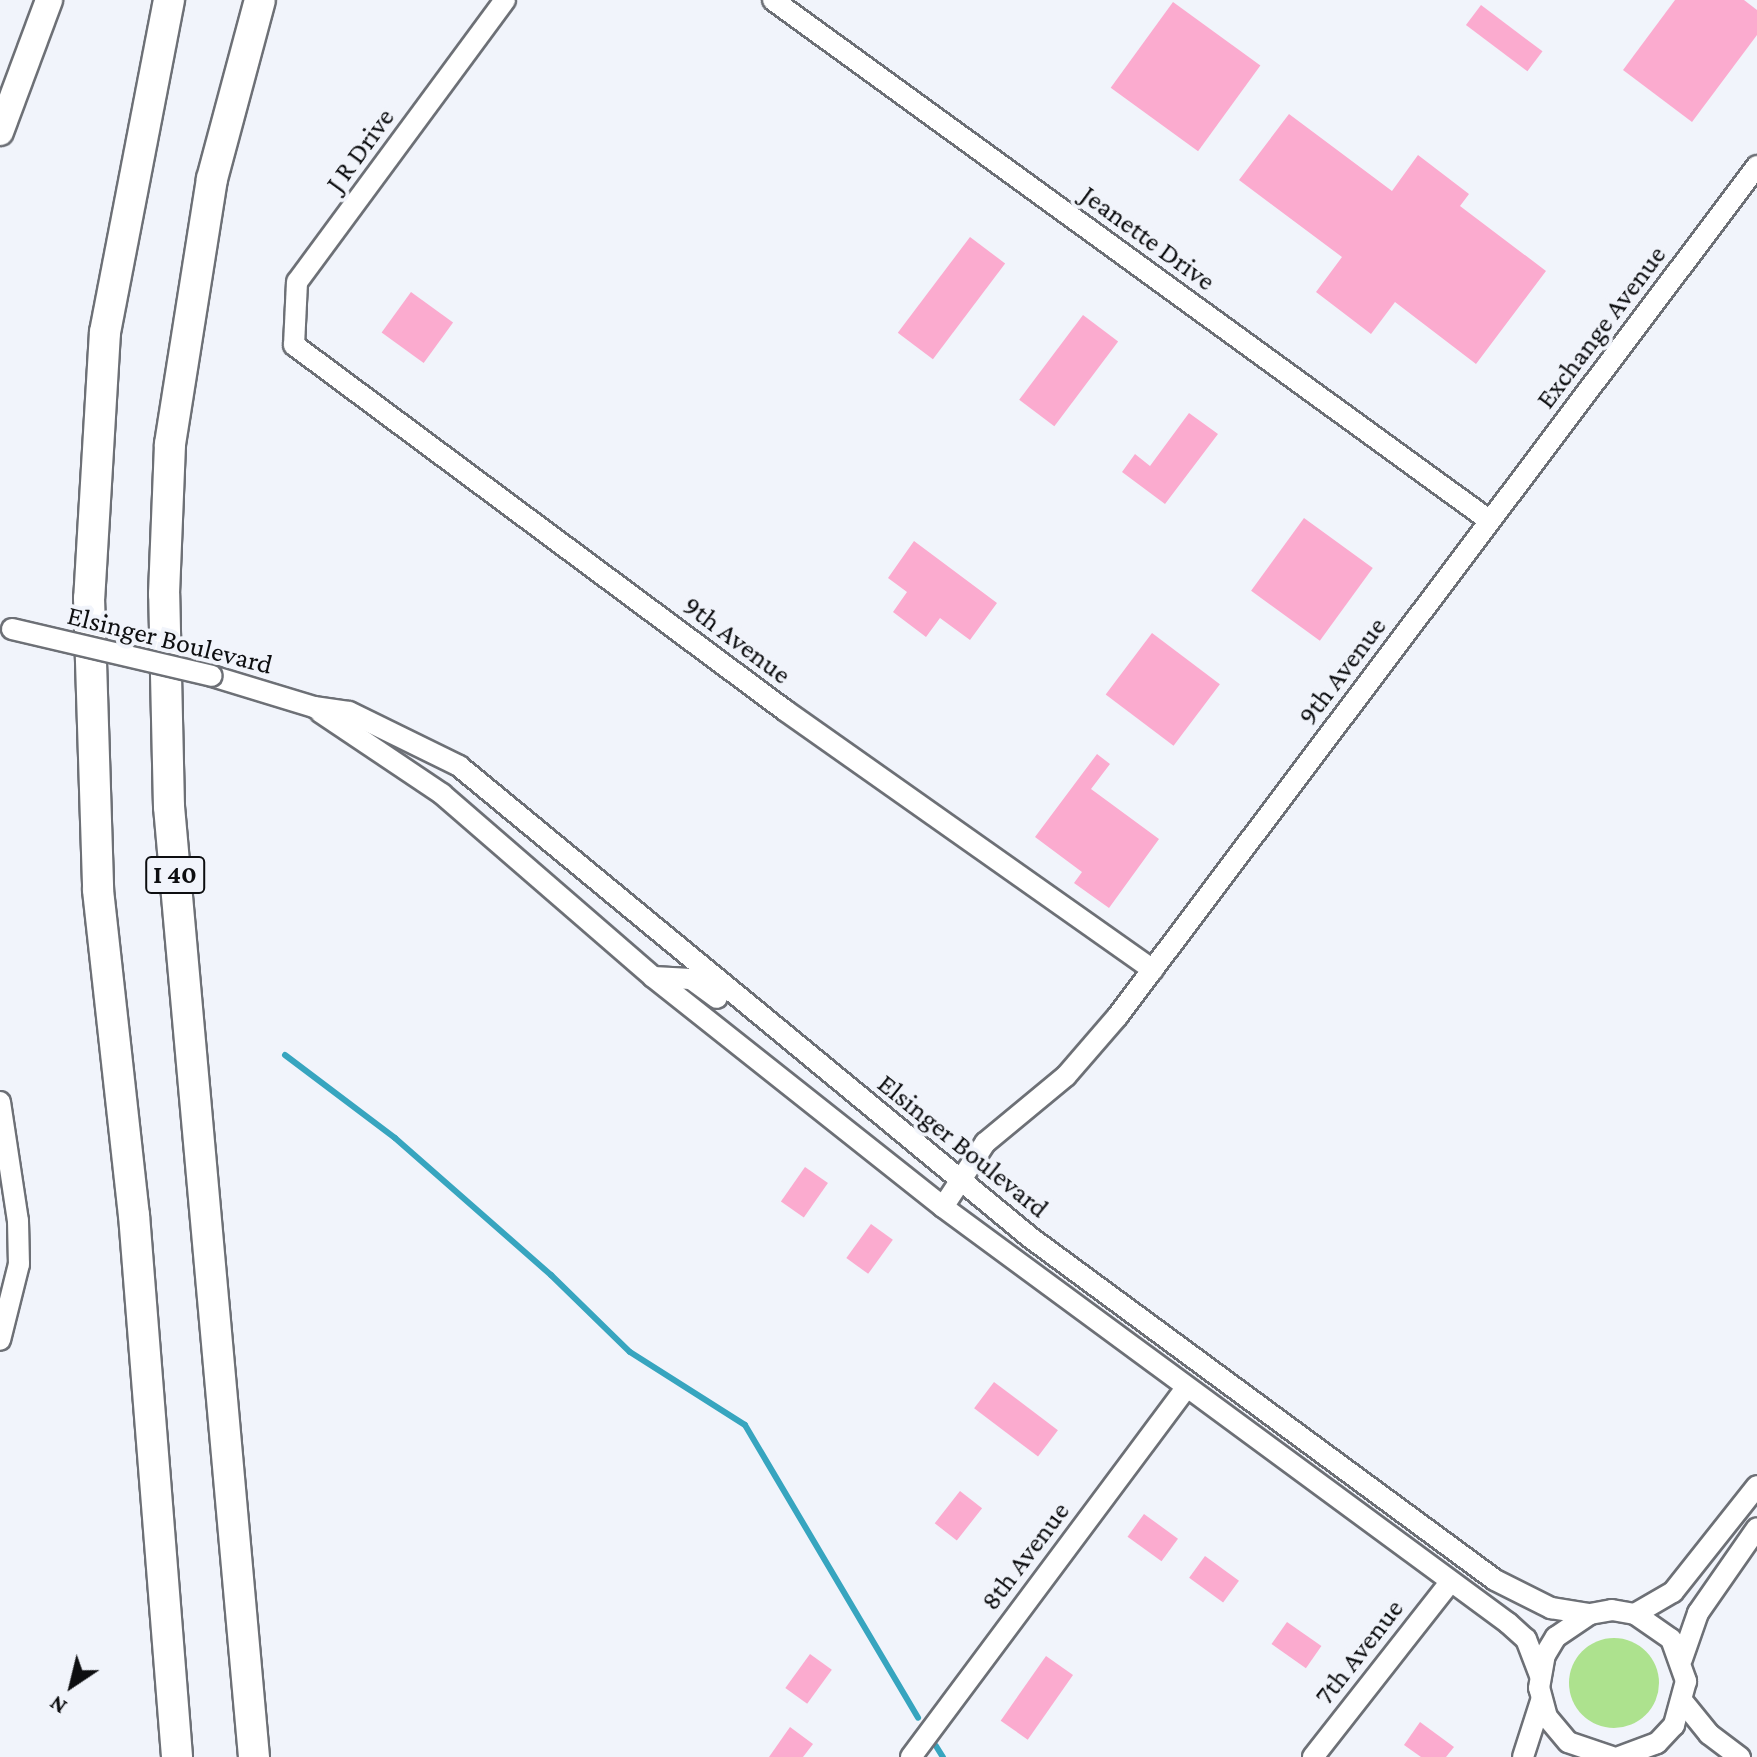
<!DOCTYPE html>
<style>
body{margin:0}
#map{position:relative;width:1757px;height:1757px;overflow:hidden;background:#f1f4fb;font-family:"Crimson Pro",serif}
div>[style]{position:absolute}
.green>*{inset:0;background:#ade28e}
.round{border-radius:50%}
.stream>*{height:6px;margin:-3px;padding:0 3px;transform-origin:3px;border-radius:3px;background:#37a5bf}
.building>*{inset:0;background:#fbabcf;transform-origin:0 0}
.roads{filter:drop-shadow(2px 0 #6d7076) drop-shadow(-2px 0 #6d7076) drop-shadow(0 2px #6d7076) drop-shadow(0 -2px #6d7076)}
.minor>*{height:20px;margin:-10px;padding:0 10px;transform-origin:10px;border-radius:10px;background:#fff}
.major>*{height:26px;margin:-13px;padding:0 13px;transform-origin:13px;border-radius:13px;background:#fff}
.highway>*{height:30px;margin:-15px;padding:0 15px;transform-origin:15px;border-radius:15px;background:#fff}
.bridges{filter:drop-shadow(2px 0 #6d7076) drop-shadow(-2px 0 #6d7076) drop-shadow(0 2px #6d7076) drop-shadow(0 -2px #6d7076)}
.minor-bridge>*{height:20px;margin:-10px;padding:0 10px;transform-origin:10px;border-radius:10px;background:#fff}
span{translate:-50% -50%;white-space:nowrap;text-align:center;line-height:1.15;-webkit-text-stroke:8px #f1f4fb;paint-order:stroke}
.shield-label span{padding:2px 6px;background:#f1f4fb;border:2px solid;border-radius:6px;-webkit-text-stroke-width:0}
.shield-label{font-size:26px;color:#0d0e10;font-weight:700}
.street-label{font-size:28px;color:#0d0e10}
.north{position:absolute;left:32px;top:1645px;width:80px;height:80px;-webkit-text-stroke:6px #f1f4fb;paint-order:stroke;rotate:215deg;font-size:22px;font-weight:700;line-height:32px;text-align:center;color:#0d0e10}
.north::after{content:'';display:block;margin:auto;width:28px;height:36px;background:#0d0e10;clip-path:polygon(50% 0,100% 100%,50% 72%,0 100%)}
</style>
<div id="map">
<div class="green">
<i class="round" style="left:1569px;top:1638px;width:90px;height:90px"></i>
</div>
<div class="stream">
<i style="left:285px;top:1055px;width:138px;rotate:37deg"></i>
<i style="left:395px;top:1138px;width:208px;rotate:41.3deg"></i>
<i style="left:551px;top:1275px;width:110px;rotate:44.3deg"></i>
<i style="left:630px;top:1352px;width:136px;rotate:32.4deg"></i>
<i style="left:745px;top:1425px;width:340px;rotate:59.4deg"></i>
<i style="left:936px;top:1746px;width:13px;rotate:58deg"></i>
</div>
<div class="building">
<i style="clip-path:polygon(1675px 0,1744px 0,1757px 10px,1757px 35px,1692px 122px,1623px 70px)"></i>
<i style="left:1173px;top:2px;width:108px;height:106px;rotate:36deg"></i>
<i style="left:1481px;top:5px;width:77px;height:25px;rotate:37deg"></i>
<i style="clip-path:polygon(1289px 114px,1392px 191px,1418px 155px,1469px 194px,1460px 206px,1546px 271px,1476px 364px,1395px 302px,1371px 334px,1316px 292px,1342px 257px,1239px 180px)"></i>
<i style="left:970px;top:237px;width:44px;height:120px;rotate:37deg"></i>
<i style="left:411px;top:292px;width:52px;height:50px;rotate:36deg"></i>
<i style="left:1083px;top:315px;width:44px;height:106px;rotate:37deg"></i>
<i style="clip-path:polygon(1189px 413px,1218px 434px,1165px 504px,1122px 472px,1135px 454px,1150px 466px)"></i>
<i style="left:1304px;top:518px;width:85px;height:90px;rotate:36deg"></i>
<i style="clip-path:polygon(914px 541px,997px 603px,970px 640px,940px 618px,926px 637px,893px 612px,907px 592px,888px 578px)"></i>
<i style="left:1152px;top:633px;width:85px;height:77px;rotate:37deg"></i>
<i style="clip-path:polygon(1097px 754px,1110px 764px,1091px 789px,1159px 839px,1109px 908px,1074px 883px,1082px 872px,1035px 837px)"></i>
<i style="left:805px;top:1167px;width:28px;height:42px;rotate:35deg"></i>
<i style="left:871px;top:1224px;width:27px;height:42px;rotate:36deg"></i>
<i style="left:994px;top:1382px;width:80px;height:33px;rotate:37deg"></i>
<i style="left:960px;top:1491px;width:28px;height:41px;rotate:38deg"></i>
<i style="left:1144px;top:1514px;width:42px;height:28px;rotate:36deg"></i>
<i style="left:1205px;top:1556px;width:42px;height:27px;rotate:36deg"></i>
<i style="left:1287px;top:1622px;width:42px;height:27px;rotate:35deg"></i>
<i style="left:810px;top:1654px;width:27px;height:42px;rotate:36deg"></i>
<i style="left:1046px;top:1656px;width:33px;height:79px;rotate:35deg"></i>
<i style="clip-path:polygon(1420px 1722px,1454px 1747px,1446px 1757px,1421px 1757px,1404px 1745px)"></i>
<i style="clip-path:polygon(790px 1727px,813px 1744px,803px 1757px,769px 1757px)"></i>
</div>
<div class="roads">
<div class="minor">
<i style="left:505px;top:0;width:350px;rotate:126.4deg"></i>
<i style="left:297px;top:282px;width:63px;rotate:92.7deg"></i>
<i style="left:294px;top:345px;width:613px;rotate:36.65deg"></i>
<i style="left:786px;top:711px;width:449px;rotate:35.2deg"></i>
<i style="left:773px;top:0;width:886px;rotate:36deg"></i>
<i style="left:212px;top:676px;width:107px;rotate:16.9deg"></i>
<i style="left:314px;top:707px;width:35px;rotate:8deg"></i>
<i style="left:349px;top:712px;width:123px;rotate:26.1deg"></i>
<i style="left:459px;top:766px;width:742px;rotate:39.53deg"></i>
<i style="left:1031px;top:1238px;width:576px;rotate:36.39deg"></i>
<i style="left:1495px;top:1580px;width:63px;rotate:26.6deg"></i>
<i style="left:1551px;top:1608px;width:39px;rotate:9deg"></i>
<i style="left:320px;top:712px;width:147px;rotate:33.9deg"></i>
<i style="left:442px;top:794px;width:279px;rotate:40.9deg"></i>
<i style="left:653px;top:977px;width:370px;rotate:38.4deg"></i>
<i style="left:943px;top:1207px;width:702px;rotate:36.36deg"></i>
<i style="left:1508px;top:1623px;width:24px;rotate:42deg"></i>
<i style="left:1526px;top:1639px;width:39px;rotate:69deg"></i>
<i style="left:653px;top:977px;width:38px;rotate:3deg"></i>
<i style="left:691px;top:979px;width:32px;rotate:36deg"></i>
<i style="left:0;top:1102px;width:120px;rotate:81.4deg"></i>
<i style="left:18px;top:1221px;width:43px;rotate:88.7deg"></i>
<i style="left:19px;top:1264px;width:78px;rotate:104deg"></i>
<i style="left:943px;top:1207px;width:77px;rotate:-56.7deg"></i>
<i style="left:985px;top:1143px;width:105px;rotate:-39.6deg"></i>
<i style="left:1066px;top:1076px;width:78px;rotate:-49.2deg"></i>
<i style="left:1117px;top:1017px;width:1065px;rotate:-53.05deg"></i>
<i style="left:1635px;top:1614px;width:44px;rotate:-30.1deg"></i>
<i style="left:1673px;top:1592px;width:135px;rotate:-51.6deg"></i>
<i style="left:1682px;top:1659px;width:49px;rotate:-70.8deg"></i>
<i style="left:1698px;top:1613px;width:103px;rotate:-55.2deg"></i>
<i style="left:1684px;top:1703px;width:40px;rotate:51deg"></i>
<i style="left:1709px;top:1734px;width:39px;rotate:37deg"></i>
<i style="left:911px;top:1757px;width:458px;rotate:-53.3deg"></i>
<i style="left:1313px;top:1757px;width:222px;rotate:-51.9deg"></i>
<i style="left:1523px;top:1757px;width:59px;rotate:-72.2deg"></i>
<i style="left:1612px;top:1757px;width:46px;rotate:-161.2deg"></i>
<i style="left:1568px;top:1742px;width:33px;rotate:-130deg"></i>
<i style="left:1547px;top:1717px;width:30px;rotate:-105deg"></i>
<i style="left:1539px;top:1688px;width:34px;rotate:-80deg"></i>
<i style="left:1545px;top:1655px;width:21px;rotate:-59deg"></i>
<i style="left:1556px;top:1637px;width:41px;rotate:-34.1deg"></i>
<i style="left:1590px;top:1614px;width:22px;rotate:-10deg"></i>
<i style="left:1612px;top:1610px;width:23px;rotate:10deg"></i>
<i style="left:1635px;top:1614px;width:44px;rotate:34.8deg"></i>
<i style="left:1671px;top:1639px;width:45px;rotate:70.3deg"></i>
<i style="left:1686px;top:1681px;width:46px;rotate:105.3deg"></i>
<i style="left:1674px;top:1725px;width:25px;rotate:133deg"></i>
<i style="left:1657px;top:1743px;width:40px;rotate:159.8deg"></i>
</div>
<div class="major">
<i style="left:0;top:132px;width:141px;rotate:-69.6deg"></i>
</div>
<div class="highway">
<i style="left:169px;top:0;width:338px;rotate:100.9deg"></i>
<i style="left:105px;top:332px;width:266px;rotate:93.4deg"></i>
<i style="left:89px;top:598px;width:292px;rotate:88.2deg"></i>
<i style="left:98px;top:890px;width:327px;rotate:83.7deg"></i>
<i style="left:134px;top:1215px;width:544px;rotate:85.46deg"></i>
<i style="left:254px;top:1757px;width:954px;rotate:-95.11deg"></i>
<i style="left:169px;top:807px;width:213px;rotate:-91.3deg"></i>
<i style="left:164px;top:594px;width:150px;rotate:-87.7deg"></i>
<i style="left:170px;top:444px;width:268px;rotate:-81deg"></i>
<i style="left:212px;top:179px;width:185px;rotate:-75deg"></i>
</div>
</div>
<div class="bridges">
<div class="minor-bridge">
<i style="left:12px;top:629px;width:205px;rotate:13.2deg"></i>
</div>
</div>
<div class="shield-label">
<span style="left:175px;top:875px">I 40</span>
</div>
<div class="street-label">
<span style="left:360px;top:150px;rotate:-54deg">J R Drive</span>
<span style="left:1148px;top:238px;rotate:36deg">Jeanette Drive</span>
<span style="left:1601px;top:327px;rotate:-53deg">Exchange Avenue</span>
<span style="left:170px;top:640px;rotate:14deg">Elsinger Boulevard</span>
<span style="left:737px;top:640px;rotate:37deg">9th Avenue</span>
<span style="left:1342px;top:671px;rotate:-53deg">9th Avenue</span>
<span style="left:963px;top:1146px;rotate:39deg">Elsinger Boulevard</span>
<span style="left:1025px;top:1556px;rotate:-53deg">8th Avenue</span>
<span style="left:1359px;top:1652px;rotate:-52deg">7th Avenue</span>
</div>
<div class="north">N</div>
</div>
